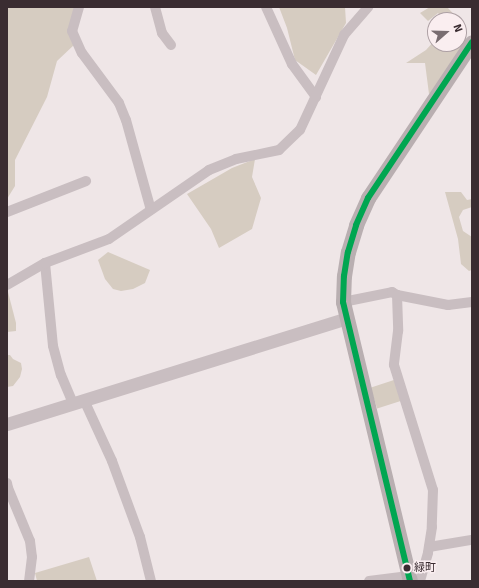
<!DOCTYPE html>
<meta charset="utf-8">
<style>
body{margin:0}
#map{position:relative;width:479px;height:588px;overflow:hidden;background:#efe6e7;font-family:Signika,"Noto Sans JP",sans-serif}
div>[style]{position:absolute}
.green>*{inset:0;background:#d6ccc1;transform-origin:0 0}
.minor>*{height:10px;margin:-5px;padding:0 5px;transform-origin:5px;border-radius:5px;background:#c9bec1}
.tertiary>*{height:13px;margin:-6.5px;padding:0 6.5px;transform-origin:6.5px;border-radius:6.5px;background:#c9bec1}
.secondary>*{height:15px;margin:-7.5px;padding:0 7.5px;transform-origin:7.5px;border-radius:7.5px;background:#b9afb1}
.bus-1>*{height:6px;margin:-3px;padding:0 3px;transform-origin:3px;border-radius:3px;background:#00a651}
.dots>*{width:11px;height:11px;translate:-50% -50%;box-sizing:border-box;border:2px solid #faeef0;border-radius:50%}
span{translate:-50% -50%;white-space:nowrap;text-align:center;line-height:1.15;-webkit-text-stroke:3px #faeef0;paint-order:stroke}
.bus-label{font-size:11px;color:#3a2c31}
.left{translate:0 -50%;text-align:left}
.frame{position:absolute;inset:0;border:8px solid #3a2c31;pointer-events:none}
.north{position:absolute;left:427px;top:12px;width:40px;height:40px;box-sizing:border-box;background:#faeef0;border:1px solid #ada0a4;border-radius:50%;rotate:70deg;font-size:11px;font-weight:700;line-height:16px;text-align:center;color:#3a2c31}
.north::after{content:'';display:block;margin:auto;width:14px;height:18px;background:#796d71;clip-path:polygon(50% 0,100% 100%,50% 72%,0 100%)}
</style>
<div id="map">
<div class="green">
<i style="clip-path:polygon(7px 7px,80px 7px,75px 44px,57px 61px,47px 97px,15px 160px,15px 186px,7px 199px)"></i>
<i style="clip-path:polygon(279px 7px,345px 7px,346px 23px,316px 75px,295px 60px,287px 28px)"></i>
<i style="clip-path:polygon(430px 7px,447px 7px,462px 23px,459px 29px,459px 20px,443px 20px,438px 13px,428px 21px,420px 13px)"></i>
<i style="clip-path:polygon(459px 32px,467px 39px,432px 92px,429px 94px,425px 63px,406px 63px,426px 50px,435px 40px,435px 44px,459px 44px)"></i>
<i style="clip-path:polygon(255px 159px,252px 177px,261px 198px,252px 229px,219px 248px,211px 229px,187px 194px,232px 168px)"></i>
<i style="clip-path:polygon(445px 192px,461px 192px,467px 200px,472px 199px,472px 207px,463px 210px,459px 217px,463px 231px,472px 237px,472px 270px,469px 271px,461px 264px,458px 239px)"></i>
<i style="clip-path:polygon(108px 252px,150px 270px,145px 283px,133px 289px,121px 291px,113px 289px,105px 279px,98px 260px)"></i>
<i style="clip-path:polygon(8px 292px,16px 323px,16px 331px,7px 332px)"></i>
<i style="clip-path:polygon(7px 355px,10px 355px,13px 359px,21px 363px,22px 369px,20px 377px,13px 386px,7px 387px)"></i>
<i style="left:397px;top:379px;width:22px;height:28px;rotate:72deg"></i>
<i style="clip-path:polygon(89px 557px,97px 581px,37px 581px,35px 573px)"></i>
</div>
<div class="minor">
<i style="left:79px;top:7px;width:25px;rotate:106deg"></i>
<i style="left:72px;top:31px;width:24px;rotate:66deg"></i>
<i style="left:82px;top:53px;width:62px;rotate:53.5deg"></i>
<i style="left:119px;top:103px;width:18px;rotate:68deg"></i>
<i style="left:126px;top:120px;width:93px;rotate:74.5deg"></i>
<i style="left:155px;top:7px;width:27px;rotate:75deg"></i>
<i style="left:162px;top:33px;width:15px;rotate:53deg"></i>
<i style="left:266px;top:7px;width:63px;rotate:65.5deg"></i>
<i style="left:292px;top:64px;width:41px;rotate:54deg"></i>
<i style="left:7px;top:212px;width:85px;rotate:-21.4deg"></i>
<i style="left:45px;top:263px;width:83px;rotate:84.5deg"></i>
<i style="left:53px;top:346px;width:30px;rotate:75deg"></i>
<i style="left:61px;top:375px;width:30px;rotate:67deg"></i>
<i style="left:7px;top:285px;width:44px;rotate:-30.1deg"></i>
<i style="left:45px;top:263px;width:68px;rotate:-20.6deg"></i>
<i style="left:109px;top:239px;width:121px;rotate:-34.6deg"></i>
<i style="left:209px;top:170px;width:29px;rotate:-22deg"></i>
<i style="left:236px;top:159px;width:44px;rotate:-11.8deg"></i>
<i style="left:279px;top:150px;width:29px;rotate:-44deg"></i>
<i style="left:300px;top:130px;width:105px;rotate:-65.1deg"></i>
<i style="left:344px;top:35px;width:37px;rotate:-49deg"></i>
<i style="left:397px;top:295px;width:36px;rotate:88deg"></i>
<i style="left:398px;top:331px;width:34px;rotate:97deg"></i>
<i style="left:394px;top:365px;width:131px;rotate:72.7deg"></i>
<i style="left:433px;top:490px;width:37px;rotate:92deg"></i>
<i style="left:432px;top:527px;width:26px;rotate:99deg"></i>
<i style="left:428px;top:553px;width:29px;rotate:106deg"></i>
<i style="left:343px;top:302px;width:50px;rotate:-11.5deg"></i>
<i style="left:392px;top:292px;width:6px;rotate:31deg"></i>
<i style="left:397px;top:295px;width:52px;rotate:11.1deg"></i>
<i style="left:448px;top:305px;width:24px;rotate:-7deg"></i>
<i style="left:84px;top:400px;width:67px;rotate:65.3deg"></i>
<i style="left:112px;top:461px;width:81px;rotate:69.8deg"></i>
<i style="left:140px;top:537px;width:45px;rotate:76deg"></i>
<i style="left:7px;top:483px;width:5px;rotate:79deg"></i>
<i style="left:8px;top:488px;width:57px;rotate:67.5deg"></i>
<i style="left:30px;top:541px;width:16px;rotate:83deg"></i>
<i style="left:32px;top:557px;width:24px;rotate:97deg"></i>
<i style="left:429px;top:547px;width:43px;rotate:-9.5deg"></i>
<i style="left:369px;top:581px;width:40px;rotate:-7.1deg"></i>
</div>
<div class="tertiary">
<i style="left:7px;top:424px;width:356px;rotate:-17.3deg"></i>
</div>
<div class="secondary">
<i style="left:410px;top:581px;width:287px;rotate:-103.5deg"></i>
<i style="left:343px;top:302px;width:26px;rotate:-88deg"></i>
<i style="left:344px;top:276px;width:24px;rotate:-81deg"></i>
<i style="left:348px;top:252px;width:28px;rotate:-73deg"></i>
<i style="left:356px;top:225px;width:30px;rotate:-66deg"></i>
<i style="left:368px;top:198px;width:187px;rotate:-56.3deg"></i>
</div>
<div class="bus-1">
<i style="left:410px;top:581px;width:287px;rotate:-103.5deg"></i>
<i style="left:343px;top:302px;width:26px;rotate:-88deg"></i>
<i style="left:344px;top:276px;width:24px;rotate:-81deg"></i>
<i style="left:348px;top:252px;width:28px;rotate:-73deg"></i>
<i style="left:356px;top:225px;width:30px;rotate:-66deg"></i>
<i style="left:368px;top:198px;width:187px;rotate:-56.3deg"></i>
</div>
<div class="dots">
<i style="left:407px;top:568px;background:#3a2c31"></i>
</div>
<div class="bus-label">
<span class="left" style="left:414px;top:568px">緑町</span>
</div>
<div class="frame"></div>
<div class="north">N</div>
</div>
